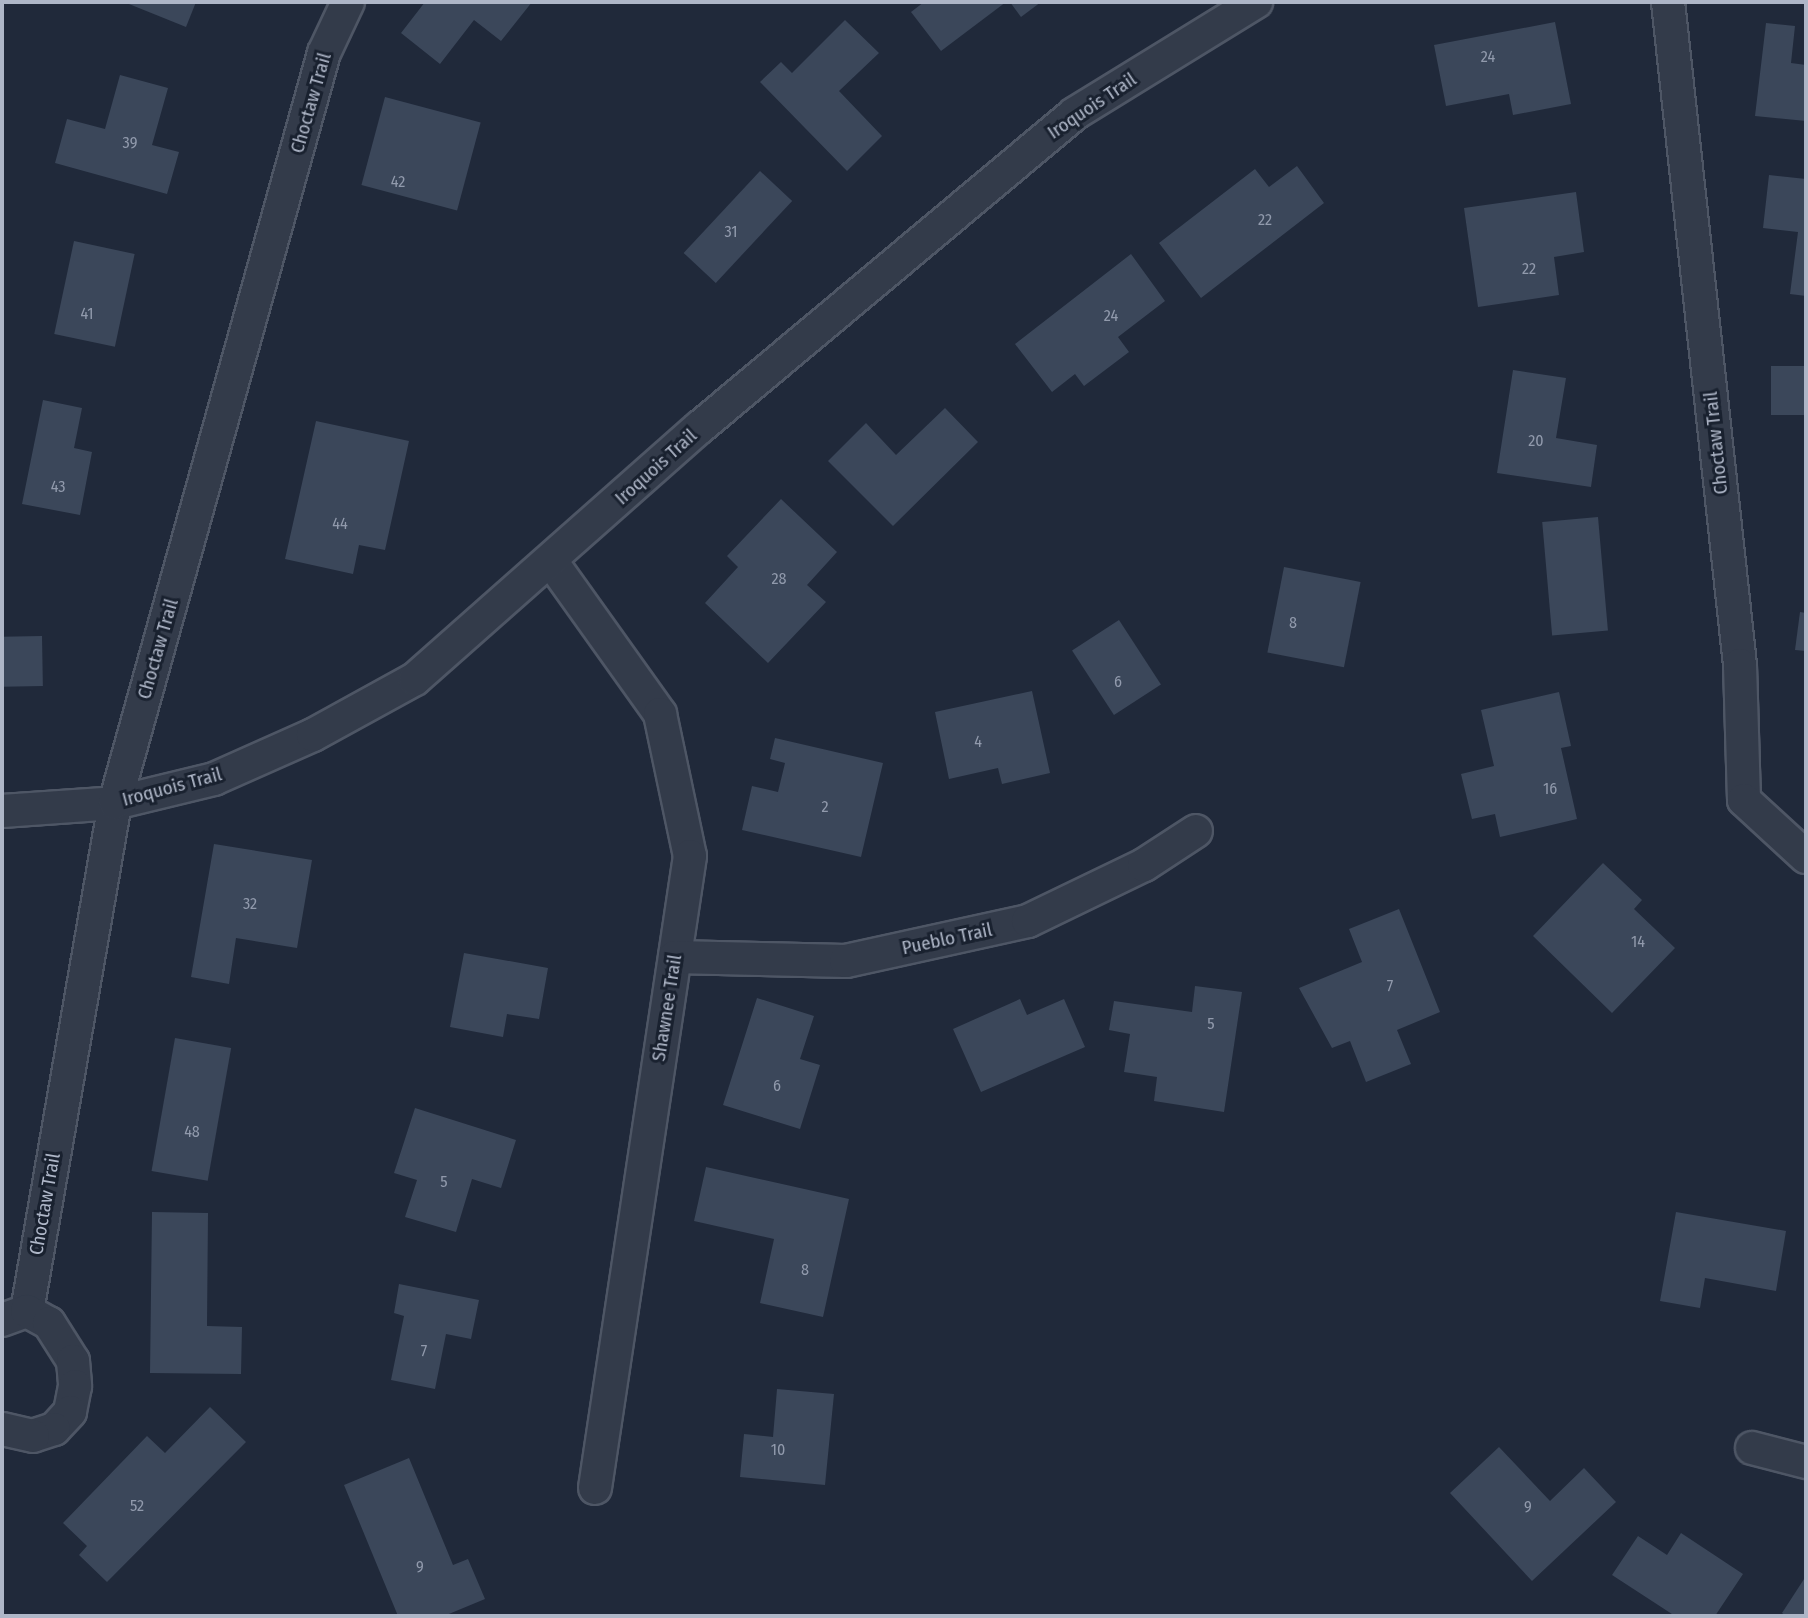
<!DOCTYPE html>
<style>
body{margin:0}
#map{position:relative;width:1808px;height:1618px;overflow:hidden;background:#20293a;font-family:"Fira Sans Condensed",sans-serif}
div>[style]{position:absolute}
.building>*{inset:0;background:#3b475a;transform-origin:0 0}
.roads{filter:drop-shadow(2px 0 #4e5665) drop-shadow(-2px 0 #4e5665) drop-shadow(0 2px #4e5665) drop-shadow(0 -2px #4e5665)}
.street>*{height:32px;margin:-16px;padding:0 16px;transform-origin:16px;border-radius:16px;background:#333b4a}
span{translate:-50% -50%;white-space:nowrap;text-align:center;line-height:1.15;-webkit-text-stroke:6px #19212f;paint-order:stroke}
.number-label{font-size:16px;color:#919aac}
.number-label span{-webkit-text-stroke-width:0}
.street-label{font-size:19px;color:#aeb6c7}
.frame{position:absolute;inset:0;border:4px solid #aeb6c7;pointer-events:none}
</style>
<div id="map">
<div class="building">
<i style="clip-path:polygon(124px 2px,196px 2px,186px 27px)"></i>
<i style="clip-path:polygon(425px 2px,532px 2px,501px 41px,474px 20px,440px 64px,401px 33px)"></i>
<i style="clip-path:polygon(924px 2px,1006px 2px,941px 51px,911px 12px)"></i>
<i style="clip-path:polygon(1010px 2px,1041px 2px,1021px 17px)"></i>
<i style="clip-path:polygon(845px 20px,879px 53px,839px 91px,882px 136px,847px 171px,760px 82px,781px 62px,792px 73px)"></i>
<i style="clip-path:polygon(1555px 22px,1571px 104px,1513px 115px,1509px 94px,1446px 106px,1434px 45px)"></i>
<i style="clip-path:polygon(1766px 23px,1795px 26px,1791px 63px,1806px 65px,1806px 121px,1755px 116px)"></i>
<i style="clip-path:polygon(120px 75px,168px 88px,152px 145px,179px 152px,167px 194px,55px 163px,67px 119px,105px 129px)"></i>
<i style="left:385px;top:97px;width:99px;height:91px;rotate:15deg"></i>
<i style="clip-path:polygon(1297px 166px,1324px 203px,1201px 298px,1159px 243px,1255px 169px,1269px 187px)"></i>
<i style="left:760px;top:171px;width:44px;height:112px;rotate:43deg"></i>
<i style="clip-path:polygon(1769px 175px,1806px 179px,1806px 296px,1790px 294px,1798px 232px,1763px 228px)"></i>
<i style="clip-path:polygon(1576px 192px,1584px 252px,1554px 257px,1559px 295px,1478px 307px,1464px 208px)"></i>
<i style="left:74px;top:241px;width:62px;height:95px;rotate:12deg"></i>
<i style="clip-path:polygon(1131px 254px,1165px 301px,1118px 337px,1129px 352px,1084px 386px,1075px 374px,1052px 392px,1015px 344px)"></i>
<i style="left:1806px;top:366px;width:49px;height:35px;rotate:90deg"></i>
<i style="clip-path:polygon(1513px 370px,1566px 378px,1556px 438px,1597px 445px,1591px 487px,1497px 473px)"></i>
<i style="clip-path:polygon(43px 400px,82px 408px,74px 448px,92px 452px,80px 515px,22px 504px)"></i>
<i style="clip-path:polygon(945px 408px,978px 442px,893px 526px,828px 461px,866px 423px,896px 455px)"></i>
<i style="clip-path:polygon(316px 421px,409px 441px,385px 550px,359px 545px,353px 574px,285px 559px)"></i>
<i style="clip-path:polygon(781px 499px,837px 552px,807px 585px,826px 602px,768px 663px,705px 603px,738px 567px,727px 556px)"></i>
<i style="left:1598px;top:517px;width:114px;height:56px;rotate:85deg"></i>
<i style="left:1284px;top:567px;width:78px;height:87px;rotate:11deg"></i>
<i style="clip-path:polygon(1800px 612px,1806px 613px,1806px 651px,1795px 650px)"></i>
<i style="left:1119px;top:620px;width:77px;height:56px;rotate:57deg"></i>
<i style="left:42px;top:636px;width:50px;height:40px;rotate:89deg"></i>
<i style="clip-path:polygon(1032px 691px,1050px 773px,1002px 784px,998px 768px,949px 779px,935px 712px)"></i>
<i style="clip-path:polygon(1559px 692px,1571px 746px,1561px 748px,1577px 819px,1500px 837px,1495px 814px,1472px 819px,1461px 774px,1494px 766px,1481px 710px)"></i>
<i style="clip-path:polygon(775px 738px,883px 763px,861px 857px,742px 830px,752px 786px,778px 792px,785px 763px,770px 759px)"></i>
<i style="clip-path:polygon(214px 844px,312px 860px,297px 948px,236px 938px,229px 984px,191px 977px)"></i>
<i style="clip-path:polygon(1603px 863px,1642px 900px,1634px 909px,1675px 948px,1612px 1013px,1533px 936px)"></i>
<i style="clip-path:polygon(1399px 909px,1440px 1012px,1397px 1030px,1411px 1064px,1366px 1082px,1350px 1041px,1332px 1048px,1299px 988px,1362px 962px,1349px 929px)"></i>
<i style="clip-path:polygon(464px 953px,548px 968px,539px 1019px,507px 1014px,503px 1037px,450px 1027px)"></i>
<i style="clip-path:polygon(1195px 986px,1242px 992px,1224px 1112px,1154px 1101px,1157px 1077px,1124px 1072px,1130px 1034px,1109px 1030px,1114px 1001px,1192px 1012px)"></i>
<i style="clip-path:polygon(757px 998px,814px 1016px,800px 1059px,820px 1065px,800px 1129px,723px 1105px)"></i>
<i style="clip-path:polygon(1020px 999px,1027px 1015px,1064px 999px,1085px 1047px,981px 1092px,953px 1029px)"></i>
<i style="left:175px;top:1038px;width:57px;height:135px;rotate:10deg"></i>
<i style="clip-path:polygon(415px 1108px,516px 1140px,501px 1188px,472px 1179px,456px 1232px,405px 1217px,417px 1180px,394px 1173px)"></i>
<i style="clip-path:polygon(706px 1167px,849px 1199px,823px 1317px,760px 1303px,774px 1239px,694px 1221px)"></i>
<i style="clip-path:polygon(152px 1212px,208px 1213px,207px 1326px,242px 1327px,241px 1374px,150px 1373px)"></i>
<i style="clip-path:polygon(1676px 1212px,1786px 1231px,1776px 1291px,1705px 1278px,1700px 1308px,1660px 1301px)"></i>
<i style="clip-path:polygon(399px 1284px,479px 1300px,471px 1339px,446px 1334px,435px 1389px,391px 1380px,404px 1316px,394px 1313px)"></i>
<i style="clip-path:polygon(777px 1389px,834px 1394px,825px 1485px,740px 1477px,744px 1434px,773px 1437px)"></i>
<i style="clip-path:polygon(210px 1407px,246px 1442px,107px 1582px,79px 1555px,87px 1546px,63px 1523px,147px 1436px,165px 1453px)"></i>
<i style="clip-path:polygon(1499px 1447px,1550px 1501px,1584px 1468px,1616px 1502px,1532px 1581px,1450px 1493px)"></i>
<i style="clip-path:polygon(409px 1458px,453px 1565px,468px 1559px,485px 1599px,444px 1616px,398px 1616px,344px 1485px)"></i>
<i style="clip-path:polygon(1681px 1533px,1743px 1574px,1715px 1616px,1675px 1616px,1612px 1575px,1638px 1536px,1667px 1555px)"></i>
<i style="clip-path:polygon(1806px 1576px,1806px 1616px,1786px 1616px,1782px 1613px)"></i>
</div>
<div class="roads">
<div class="street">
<i style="left:1668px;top:2px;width:667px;rotate:83.8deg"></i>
<i style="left:1740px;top:665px;width:135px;rotate:88.3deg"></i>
<i style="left:1744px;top:800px;width:84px;rotate:42.6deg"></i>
<i style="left:551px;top:561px;width:188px;rotate:54.5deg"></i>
<i style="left:660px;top:714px;width:145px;rotate:78.1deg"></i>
<i style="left:690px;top:856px;width:639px;rotate:98.55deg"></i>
<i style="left:2px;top:811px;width:113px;rotate:-4deg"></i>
<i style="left:115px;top:803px;width:102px;rotate:-13.6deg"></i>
<i style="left:214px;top:779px;width:108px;rotate:-24deg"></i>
<i style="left:313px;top:735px;width:116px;rotate:-28.8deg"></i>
<i style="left:415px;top:679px;width:380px;rotate:-41.5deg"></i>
<i style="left:700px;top:427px;width:488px;rotate:-39.9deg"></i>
<i style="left:1074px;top:114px;width:214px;rotate:-31.6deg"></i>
<i style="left:675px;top:957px;width:171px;rotate:1.3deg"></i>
<i style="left:846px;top:961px;width:186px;rotate:-12.4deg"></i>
<i style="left:1028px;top:921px;width:129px;rotate:-25.8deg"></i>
<i style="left:1144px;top:865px;width:62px;rotate:-33.2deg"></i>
<i style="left:27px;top:1311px;width:516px;rotate:-80.17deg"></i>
<i style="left:115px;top:803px;width:779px;rotate:-74.43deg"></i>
<i style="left:324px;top:53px;width:56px;rotate:-64.8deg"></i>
<i style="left:2px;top:1320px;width:27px;rotate:-20deg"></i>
<i style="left:27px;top:1311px;width:25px;rotate:29deg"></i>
<i style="left:49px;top:1323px;width:45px;rotate:57.7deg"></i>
<i style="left:73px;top:1361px;width:25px;rotate:85deg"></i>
<i style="left:75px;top:1386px;width:26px;rotate:101deg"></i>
<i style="left:70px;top:1412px;width:23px;rotate:133deg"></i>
<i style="left:54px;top:1429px;width:22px;rotate:162deg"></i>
<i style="left:33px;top:1436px;width:32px;rotate:-167deg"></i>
<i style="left:1752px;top:1448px;width:56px;rotate:14.5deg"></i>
</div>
</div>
<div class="number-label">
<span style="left:1488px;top:57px">24</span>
<span style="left:130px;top:143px">39</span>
<span style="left:398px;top:182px">42</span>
<span style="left:1265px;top:220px">22</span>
<span style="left:731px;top:232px">31</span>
<span style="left:1529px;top:269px">22</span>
<span style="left:87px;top:314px">41</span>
<span style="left:1111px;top:316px">24</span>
<span style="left:1536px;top:441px">20</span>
<span style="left:58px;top:487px">43</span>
<span style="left:340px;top:524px">44</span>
<span style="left:779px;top:579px">28</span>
<span style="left:1293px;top:623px">8</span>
<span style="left:1118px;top:682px">6</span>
<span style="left:978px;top:742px">4</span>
<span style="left:1550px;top:789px">16</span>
<span style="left:825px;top:807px">2</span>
<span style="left:250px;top:904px">32</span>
<span style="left:1638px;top:942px">14</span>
<span style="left:1390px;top:986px">7</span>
<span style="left:1211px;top:1024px">5</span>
<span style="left:777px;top:1086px">6</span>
<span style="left:192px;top:1132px">48</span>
<span style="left:444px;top:1182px">5</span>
<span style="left:805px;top:1270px">8</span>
<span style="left:424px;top:1351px">7</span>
<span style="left:778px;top:1450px">10</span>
<span style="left:137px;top:1506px">52</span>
<span style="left:1528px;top:1507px">9</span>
<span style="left:420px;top:1567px">9</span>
</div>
<div class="street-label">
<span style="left:311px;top:103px;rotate:-74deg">Choctaw Trail</span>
<span style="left:1092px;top:106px;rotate:-34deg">Iroquois Trail</span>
<span style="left:1716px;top:443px;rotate:-96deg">Choctaw Trail</span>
<span style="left:656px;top:467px;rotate:-42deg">Iroquois Trail</span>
<span style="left:158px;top:649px;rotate:-74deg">Choctaw Trail</span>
<span style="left:172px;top:787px;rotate:-15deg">Iroquois Trail</span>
<span style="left:947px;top:939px;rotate:-12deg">Pueblo Trail</span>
<span style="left:667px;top:1008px;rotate:-81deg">Shawnee Trail</span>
<span style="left:45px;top:1204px;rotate:-80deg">Choctaw Trail</span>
</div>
<div class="frame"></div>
</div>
